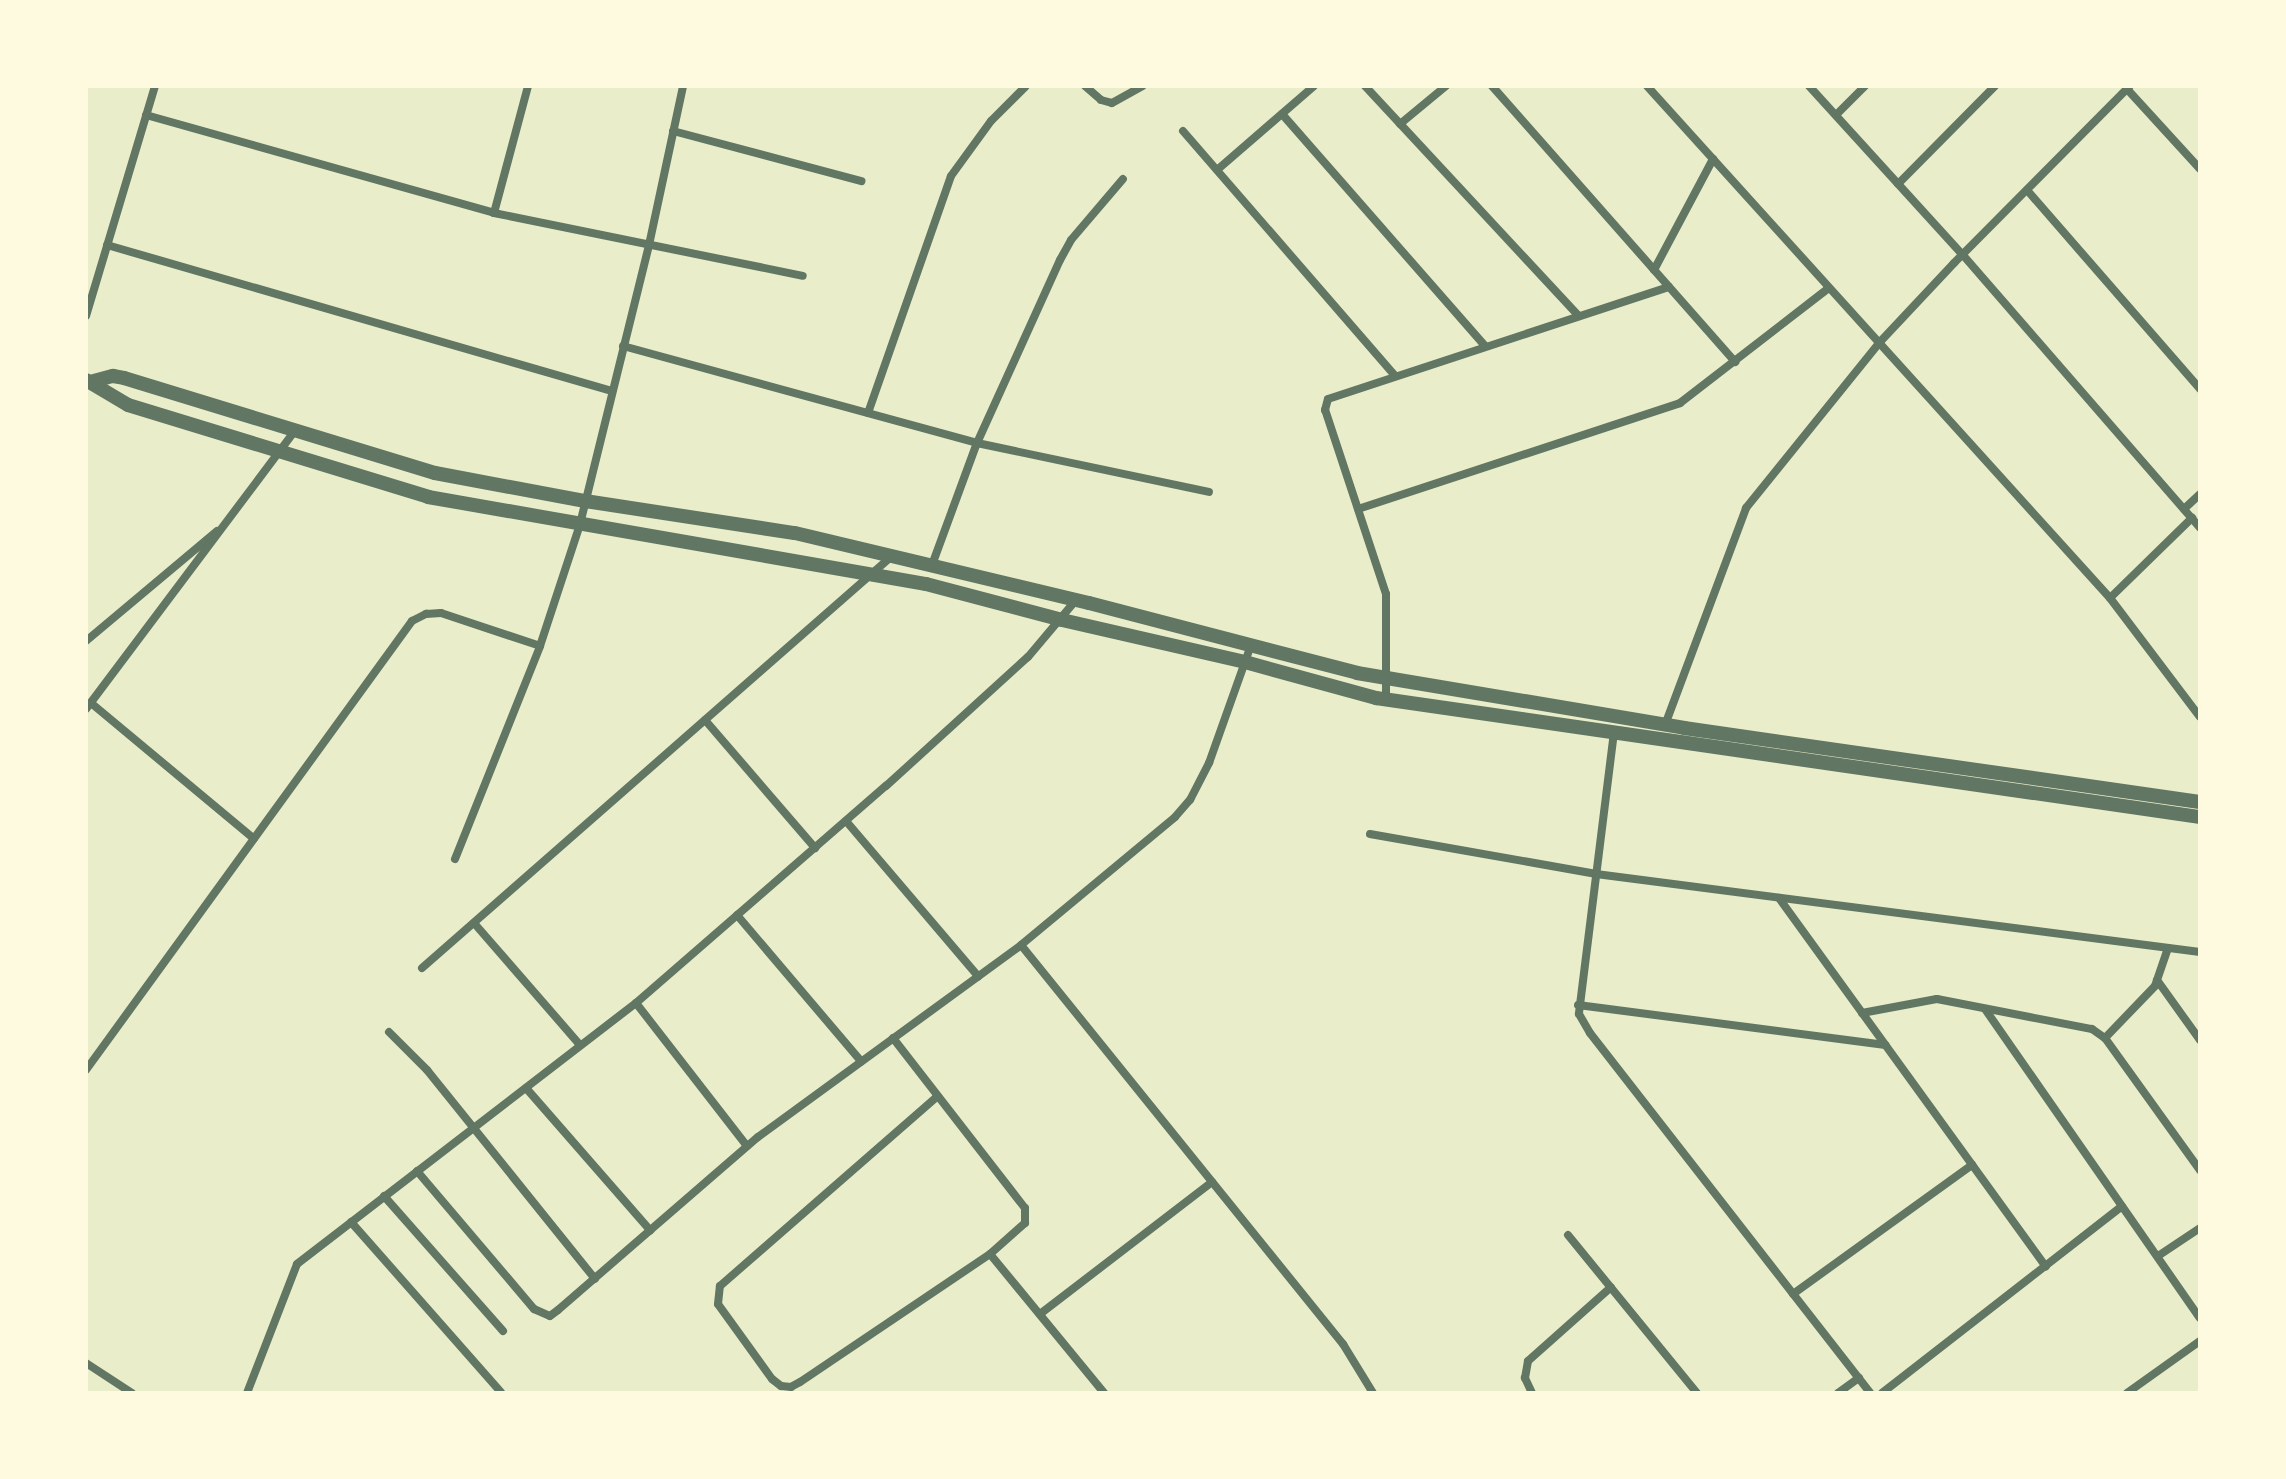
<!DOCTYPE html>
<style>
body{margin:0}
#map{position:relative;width:2286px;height:1479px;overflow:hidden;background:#e9edc9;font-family:"PT Sans Narrow",sans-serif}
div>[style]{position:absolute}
.minor>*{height:8px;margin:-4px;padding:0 4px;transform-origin:4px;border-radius:4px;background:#617663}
.tertiary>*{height:14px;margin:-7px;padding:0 7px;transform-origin:7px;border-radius:7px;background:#617663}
span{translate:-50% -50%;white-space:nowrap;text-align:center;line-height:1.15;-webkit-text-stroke:7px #fefae0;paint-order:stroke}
.frame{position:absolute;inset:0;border:88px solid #fefae0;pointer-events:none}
</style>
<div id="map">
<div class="minor">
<i style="left:1085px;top:86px;width:21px;rotate:41deg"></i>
<i style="left:1101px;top:100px;width:11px;rotate:15deg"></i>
<i style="left:1112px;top:103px;width:35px;rotate:-29deg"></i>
<i style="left:1365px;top:86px;width:314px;rotate:47.1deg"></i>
<i style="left:1492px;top:86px;width:368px;rotate:48.6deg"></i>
<i style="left:1647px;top:86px;width:690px;rotate:47.88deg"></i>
<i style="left:2110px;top:598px;width:149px;rotate:52.9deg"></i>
<i style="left:1809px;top:86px;width:227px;rotate:47.7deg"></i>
<i style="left:1962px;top:254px;width:363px;rotate:49deg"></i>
<i style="left:2127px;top:89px;width:108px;rotate:47.6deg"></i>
<i style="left:1282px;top:114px;width:308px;rotate:48.8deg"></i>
<i style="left:146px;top:115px;width:362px;rotate:15.7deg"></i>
<i style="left:494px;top:213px;width:315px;rotate:11.5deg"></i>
<i style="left:1836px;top:115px;width:41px;rotate:-45deg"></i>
<i style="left:1400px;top:124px;width:60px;rotate:-39.6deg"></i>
<i style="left:673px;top:131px;width:195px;rotate:14.9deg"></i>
<i style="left:1183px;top:131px;width:323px;rotate:49.1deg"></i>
<i style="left:1217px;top:170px;width:128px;rotate:-40.9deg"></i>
<i style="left:1898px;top:184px;width:138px;rotate:-45.3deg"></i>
<i style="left:2027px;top:190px;width:264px;rotate:49deg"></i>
<i style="left:494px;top:213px;width:131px;rotate:-75deg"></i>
<i style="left:107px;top:245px;width:526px;rotate:16.13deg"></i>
<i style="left:1654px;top:270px;width:126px;rotate:-62deg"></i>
<i style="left:86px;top:316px;width:240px;rotate:-73.3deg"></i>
<i style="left:623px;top:346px;width:367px;rotate:15.3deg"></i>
<i style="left:977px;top:443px;width:237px;rotate:11.9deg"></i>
<i style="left:868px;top:413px;width:251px;rotate:-70.7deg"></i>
<i style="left:951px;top:176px;width:68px;rotate:-54deg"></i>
<i style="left:991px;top:121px;width:49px;rotate:-45deg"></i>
<i style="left:1358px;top:509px;width:339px;rotate:-18.2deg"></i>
<i style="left:1680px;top:403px;width:188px;rotate:-37.7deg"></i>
<i style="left:2184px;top:509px;width:22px;rotate:-43deg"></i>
<i style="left:932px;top:565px;width:130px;rotate:-69.8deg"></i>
<i style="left:977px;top:443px;width:201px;rotate:-65.6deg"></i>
<i style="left:1060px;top:260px;width:23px;rotate:-61deg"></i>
<i style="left:1071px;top:240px;width:80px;rotate:-49.6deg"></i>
<i style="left:2110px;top:598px;width:115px;rotate:-44.3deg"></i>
<i style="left:86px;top:641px;width:171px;rotate:-40deg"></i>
<i style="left:1386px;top:700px;width:106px;rotate:-90deg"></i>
<i style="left:1386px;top:594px;width:194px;rotate:-108.3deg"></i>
<i style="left:1325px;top:410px;width:11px;rotate:-75deg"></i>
<i style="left:1328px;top:399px;width:359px;rotate:-18.2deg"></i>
<i style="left:91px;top:703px;width:212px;rotate:39.8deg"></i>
<i style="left:86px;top:709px;width:348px;rotate:-53.1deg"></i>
<i style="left:705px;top:720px;width:169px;rotate:49.3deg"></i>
<i style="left:1665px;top:725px;width:232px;rotate:-69.5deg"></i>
<i style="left:1746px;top:508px;width:212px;rotate:-51.1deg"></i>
<i style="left:1879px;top:343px;width:110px;rotate:-46.8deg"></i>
<i style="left:1954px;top:263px;width:250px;rotate:-45.2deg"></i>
<i style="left:1614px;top:732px;width:284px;rotate:97.1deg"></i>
<i style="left:1579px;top:1014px;width:22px;rotate:60deg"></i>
<i style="left:1590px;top:1033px;width:456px;rotate:52.1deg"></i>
<i style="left:846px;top:821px;width:204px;rotate:49.6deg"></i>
<i style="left:1370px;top:834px;width:230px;rotate:10deg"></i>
<i style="left:1596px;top:874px;width:609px;rotate:7.36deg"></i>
<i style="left:455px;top:859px;width:229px;rotate:-68.2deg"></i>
<i style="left:540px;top:646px;width:128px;rotate:-71.8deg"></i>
<i style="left:580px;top:524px;width:287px;rotate:-76.1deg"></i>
<i style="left:649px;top:245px;width:163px;rotate:-77.9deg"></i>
<i style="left:1779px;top:898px;width:455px;rotate:54.1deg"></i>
<i style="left:737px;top:915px;width:192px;rotate:49.7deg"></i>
<i style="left:474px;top:923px;width:160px;rotate:49deg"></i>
<i style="left:1021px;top:945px;width:513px;rotate:51.1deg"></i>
<i style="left:1343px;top:1344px;width:57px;rotate:58.5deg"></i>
<i style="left:422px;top:968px;width:625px;rotate:-41.24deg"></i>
<i style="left:2157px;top:980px;width:74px;rotate:54.4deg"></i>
<i style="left:636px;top:1003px;width:181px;rotate:52.2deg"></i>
<i style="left:1578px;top:1005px;width:310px;rotate:7.4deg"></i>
<i style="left:1985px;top:1009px;width:376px;rotate:55.2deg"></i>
<i style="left:1862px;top:1013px;width:76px;rotate:-10.6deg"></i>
<i style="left:1937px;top:999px;width:158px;rotate:11deg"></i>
<i style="left:2092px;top:1029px;width:16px;rotate:35deg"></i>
<i style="left:2105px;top:1038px;width:163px;rotate:54.3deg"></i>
<i style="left:389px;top:1032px;width:54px;rotate:45deg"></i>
<i style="left:427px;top:1070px;width:268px;rotate:51.2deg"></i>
<i style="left:893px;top:1038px;width:215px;rotate:52.2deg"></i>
<i style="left:1025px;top:1208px;width:15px;rotate:90deg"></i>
<i style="left:1025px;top:1223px;width:47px;rotate:138.5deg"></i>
<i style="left:990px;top:1254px;width:229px;rotate:146deg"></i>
<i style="left:800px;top:1382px;width:10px;rotate:151deg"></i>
<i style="left:791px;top:1387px;width:10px;rotate:-174deg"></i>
<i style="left:781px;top:1386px;width:11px;rotate:-142deg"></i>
<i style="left:772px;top:1379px;width:92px;rotate:-125.8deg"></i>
<i style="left:718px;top:1304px;width:18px;rotate:-84deg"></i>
<i style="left:720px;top:1286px;width:289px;rotate:-41.1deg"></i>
<i style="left:2105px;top:1038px;width:72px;rotate:-46.1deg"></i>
<i style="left:2155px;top:986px;width:40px;rotate:-71.1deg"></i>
<i style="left:86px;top:1070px;width:555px;rotate:-54.02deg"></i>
<i style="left:412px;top:621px;width:16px;rotate:-27deg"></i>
<i style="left:426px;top:614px;width:15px;rotate:-4deg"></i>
<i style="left:441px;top:613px;width:104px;rotate:18.4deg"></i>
<i style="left:526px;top:1088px;width:189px;rotate:48.9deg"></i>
<i style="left:417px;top:1171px;width:181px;rotate:49.7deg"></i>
<i style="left:534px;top:1309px;width:17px;rotate:24deg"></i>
<i style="left:550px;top:1316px;width:10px;rotate:-37deg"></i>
<i style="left:558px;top:1310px;width:264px;rotate:-40.9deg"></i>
<i style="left:758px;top:1137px;width:326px;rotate:-36.1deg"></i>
<i style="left:1021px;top:945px;width:200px;rotate:-39.7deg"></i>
<i style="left:1175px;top:817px;width:23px;rotate:-49deg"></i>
<i style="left:1190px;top:800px;width:42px;rotate:-62.8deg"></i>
<i style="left:1209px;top:763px;width:125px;rotate:-70.4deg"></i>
<i style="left:384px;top:1196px;width:180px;rotate:48.6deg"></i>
<i style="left:351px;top:1222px;width:227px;rotate:48.6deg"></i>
<i style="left:1568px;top:1235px;width:204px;rotate:50.8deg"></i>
<i style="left:990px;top:1254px;width:180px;rotate:50.6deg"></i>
<i style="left:2158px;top:1256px;width:50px;rotate:-33.7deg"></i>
<i style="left:1793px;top:1294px;width:221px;rotate:-35.8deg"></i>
<i style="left:1040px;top:1314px;width:217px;rotate:-37.5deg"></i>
<i style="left:86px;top:1363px;width:55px;rotate:33.1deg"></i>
<i style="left:247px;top:1393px;width:138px;rotate:-68.8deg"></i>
<i style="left:297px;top:1264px;width:428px;rotate:-37.6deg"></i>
<i style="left:636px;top:1003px;width:331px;rotate:-41deg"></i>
<i style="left:886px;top:786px;width:192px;rotate:-42.3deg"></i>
<i style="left:1028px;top:657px;width:75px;rotate:-49.9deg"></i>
<i style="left:1532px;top:1393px;width:17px;rotate:-115deg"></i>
<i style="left:1525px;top:1378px;width:17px;rotate:-80deg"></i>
<i style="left:1528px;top:1361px;width:111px;rotate:-41.7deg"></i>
<i style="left:1838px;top:1393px;width:26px;rotate:-36deg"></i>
<i style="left:1882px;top:1393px;width:304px;rotate:-37.9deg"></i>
<i style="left:2127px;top:1393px;width:90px;rotate:-35.5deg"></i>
</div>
<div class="tertiary">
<i style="left:86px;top:380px;width:49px;rotate:30.8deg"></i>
<i style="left:128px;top:405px;width:314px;rotate:17deg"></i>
<i style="left:428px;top:497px;width:506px;rotate:9.91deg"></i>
<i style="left:926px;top:584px;width:141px;rotate:14.8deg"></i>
<i style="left:1062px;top:620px;width:188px;rotate:12.9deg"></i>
<i style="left:1245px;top:662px;width:136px;rotate:15.4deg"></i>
<i style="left:1376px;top:698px;width:833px;rotate:8.22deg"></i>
<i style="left:90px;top:382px;width:24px;rotate:-15deg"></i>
<i style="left:113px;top:376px;width:11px;rotate:10deg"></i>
<i style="left:124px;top:378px;width:325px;rotate:17deg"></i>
<i style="left:435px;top:473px;width:153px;rotate:10.6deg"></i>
<i style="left:585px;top:501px;width:212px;rotate:8.7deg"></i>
<i style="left:795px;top:533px;width:302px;rotate:13.4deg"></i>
<i style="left:1089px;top:603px;width:277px;rotate:14.6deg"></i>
<i style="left:1357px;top:673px;width:332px;rotate:9.5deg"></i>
<i style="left:1684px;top:728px;width:521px;rotate:8.16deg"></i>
</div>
<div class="frame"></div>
</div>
